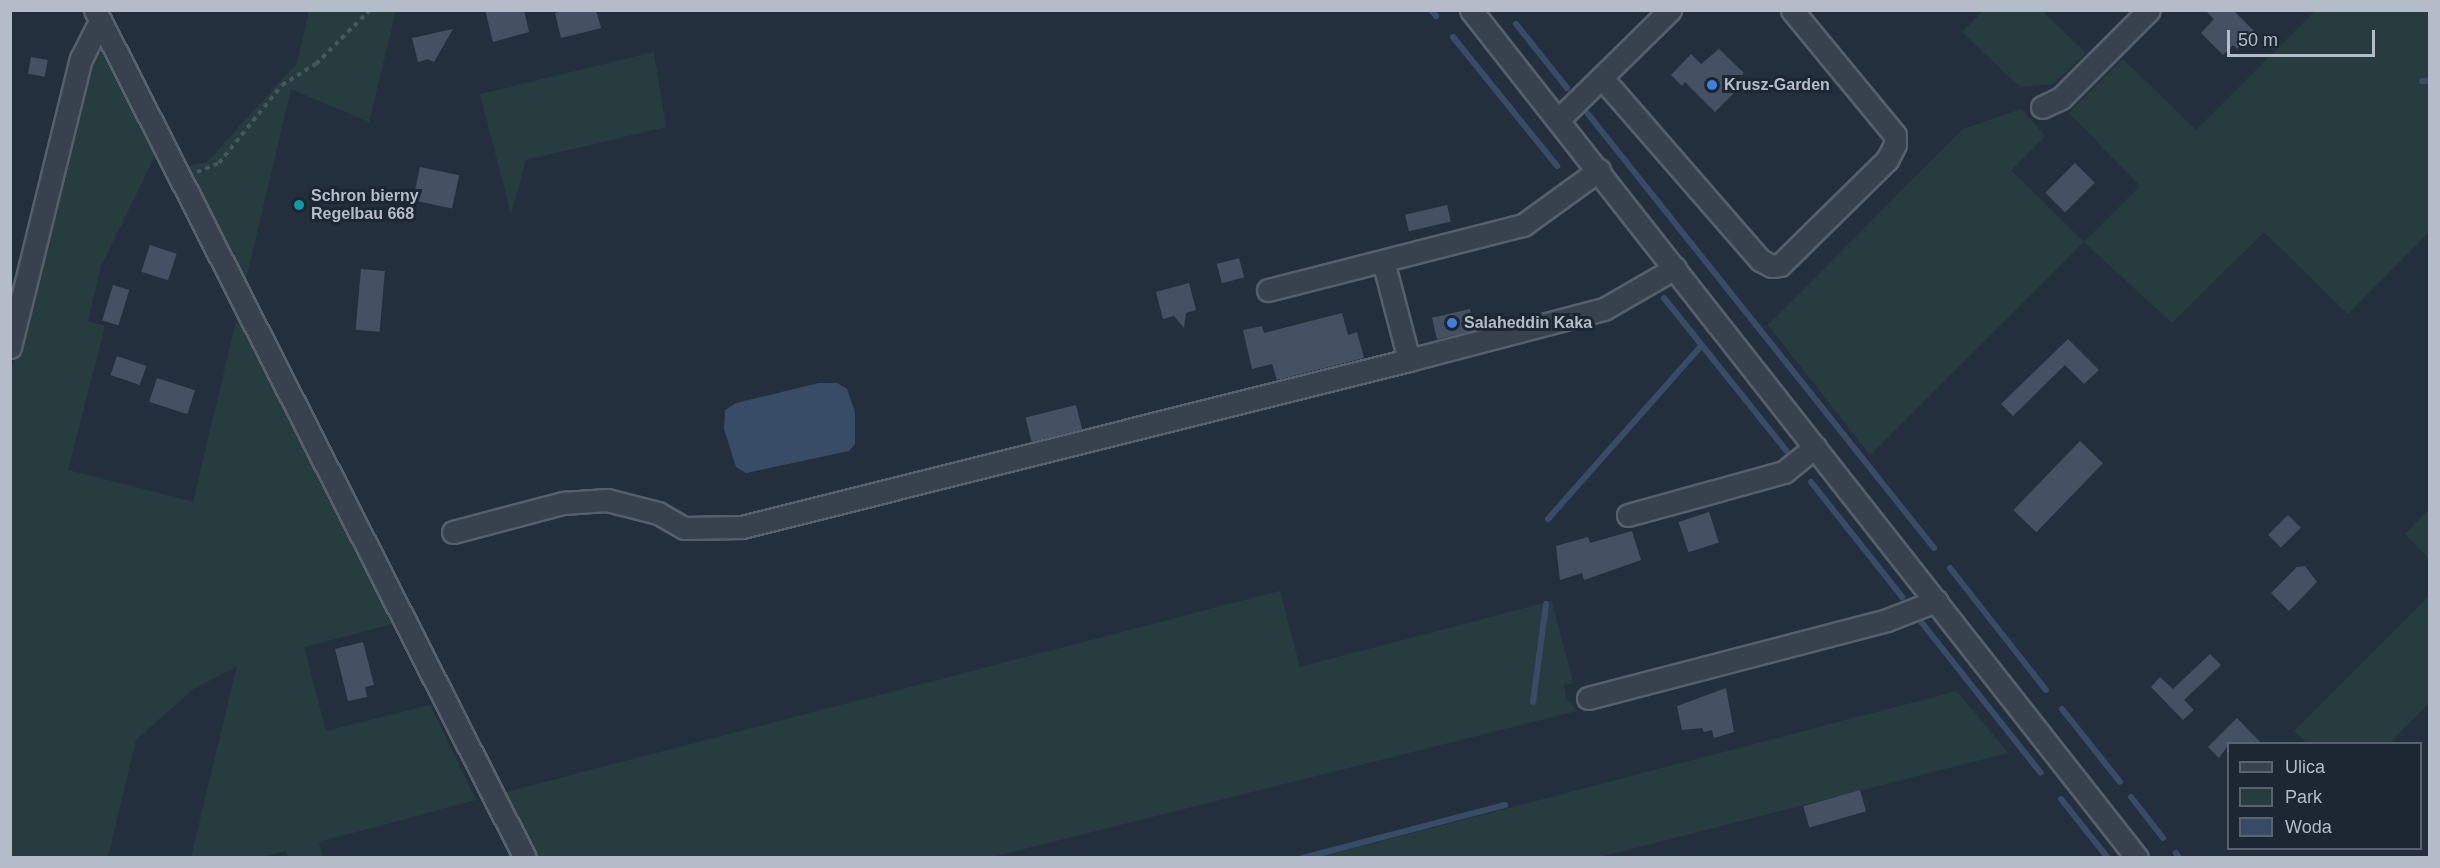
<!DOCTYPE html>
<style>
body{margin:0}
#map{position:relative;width:2440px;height:868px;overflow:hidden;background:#242f3e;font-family:Helvetica,sans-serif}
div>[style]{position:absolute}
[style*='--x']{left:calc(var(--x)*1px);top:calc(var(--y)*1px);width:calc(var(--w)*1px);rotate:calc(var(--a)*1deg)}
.green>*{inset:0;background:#263c3f}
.water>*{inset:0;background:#394c67}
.stream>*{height:6px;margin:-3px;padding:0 3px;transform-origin:3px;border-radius:3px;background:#394c67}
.building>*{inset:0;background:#455162;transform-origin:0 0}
.path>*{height:4px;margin-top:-2px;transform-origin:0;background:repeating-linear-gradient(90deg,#44595c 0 4.5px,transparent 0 9px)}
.roads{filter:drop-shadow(2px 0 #565f6c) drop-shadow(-2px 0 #565f6c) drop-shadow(0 2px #565f6c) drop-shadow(0 -2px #565f6c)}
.minor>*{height:21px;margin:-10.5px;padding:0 10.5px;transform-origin:10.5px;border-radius:10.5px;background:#38414e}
.dots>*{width:16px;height:16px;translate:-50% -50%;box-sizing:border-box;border:3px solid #1d2633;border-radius:50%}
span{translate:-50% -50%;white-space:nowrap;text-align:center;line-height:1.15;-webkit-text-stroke:6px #1d2633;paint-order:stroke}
.poi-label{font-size:16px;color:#b4bcc9;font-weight:700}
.left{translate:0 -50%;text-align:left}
.frame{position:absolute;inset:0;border:12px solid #b4bcc9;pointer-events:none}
.legend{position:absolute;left:2227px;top:742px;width:195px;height:108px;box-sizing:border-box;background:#1d2633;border:2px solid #59626f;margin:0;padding:8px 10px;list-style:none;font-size:18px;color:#b4bcc9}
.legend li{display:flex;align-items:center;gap:12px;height:30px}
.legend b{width:30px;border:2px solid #59626f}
.scale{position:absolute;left:2227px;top:30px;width:148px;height:27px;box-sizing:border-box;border:3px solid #b4bcc9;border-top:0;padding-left:8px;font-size:18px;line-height:21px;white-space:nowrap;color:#b4bcc9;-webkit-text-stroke:4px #1d2633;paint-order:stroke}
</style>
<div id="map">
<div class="green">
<div style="clip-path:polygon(2316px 10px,2429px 11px,2429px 232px,2348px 314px,2264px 232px,2172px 323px,2084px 242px,1870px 455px,1768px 325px,1963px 129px,2021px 109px,2045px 136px,2011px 170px,2084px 242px,2140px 186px,2069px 113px,2123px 59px,2196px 130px)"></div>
<div style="clip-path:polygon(309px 11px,396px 11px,369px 122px,291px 89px,246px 280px,185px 167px,207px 162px,297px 63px)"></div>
<div style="clip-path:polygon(1983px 11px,2042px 11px,2086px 53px,2053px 84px,2020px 87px,1962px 32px)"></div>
<div style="clip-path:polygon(103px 52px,156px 154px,101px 266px,88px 321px,105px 326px,68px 470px,193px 502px,238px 313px,392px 624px,304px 647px,326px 731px,430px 705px,476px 800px,319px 842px,323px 857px,288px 857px,286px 851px,260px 857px,191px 857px,237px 666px,192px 690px,136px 740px,108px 857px,11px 858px,11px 372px,86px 64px)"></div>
<div style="clip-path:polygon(654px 52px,666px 127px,526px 160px,511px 214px,480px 94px)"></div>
<div style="clip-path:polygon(2429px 509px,2429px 559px,2405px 534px)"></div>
<div style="clip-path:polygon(1280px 591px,1300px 667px,1552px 601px,1573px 683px,1564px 685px,1566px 698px,1577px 711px,992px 857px,539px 857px,506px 792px)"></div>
<div style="clip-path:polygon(2429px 596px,2429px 703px,2390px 743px,2307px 743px,2294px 731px)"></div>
<div style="clip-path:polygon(1957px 691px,2008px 753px,1599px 857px,1321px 857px)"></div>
</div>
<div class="water">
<div style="clip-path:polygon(819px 383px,837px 383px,847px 389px,855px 412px,855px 444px,849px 451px,746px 473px,736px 467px,724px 429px,725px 410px,736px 403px)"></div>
</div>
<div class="stream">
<div style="--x:1431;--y:10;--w:8;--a:50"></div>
<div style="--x:1516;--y:24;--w:82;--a:51.4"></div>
<div style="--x:1453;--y:37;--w:166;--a:51.1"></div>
<div style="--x:2422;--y:81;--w:8;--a:0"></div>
<div style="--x:1588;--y:114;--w:555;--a:51.44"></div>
<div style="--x:1664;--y:298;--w:201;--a:51.3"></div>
<div style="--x:1811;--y:482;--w:147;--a:51.6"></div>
<div style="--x:1548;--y:519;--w:232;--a:-48.5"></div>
<div style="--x:1950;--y:568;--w:155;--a:51.8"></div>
<div style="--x:1922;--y:623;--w:191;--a:51.6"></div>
<div style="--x:1533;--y:702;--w:99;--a:-82.4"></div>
<div style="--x:2062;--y:709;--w:93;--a:51.5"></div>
<div style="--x:2131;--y:797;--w:52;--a:52"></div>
<div style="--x:2061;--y:799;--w:75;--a:51.5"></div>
<div style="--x:2176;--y:853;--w:6;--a:59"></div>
<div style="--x:1303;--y:858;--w:209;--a:-14.7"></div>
</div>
<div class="building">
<div style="clip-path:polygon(485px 10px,524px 10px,529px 32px,493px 42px)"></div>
<div style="clip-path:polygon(566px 10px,596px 10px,601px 28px,561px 38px,555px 13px)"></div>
<div style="clip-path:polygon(2205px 10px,2233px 10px,2254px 31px,2237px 49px,2233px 45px,2223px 55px,2201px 33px,2214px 19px)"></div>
<div style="clip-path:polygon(453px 29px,434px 62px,428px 59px,418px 62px,412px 38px)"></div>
<div style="clip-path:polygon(1719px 49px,1744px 73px,1736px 81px,1741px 86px,1715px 112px,1685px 82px,1682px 86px,1671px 75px,1691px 54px,1701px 64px)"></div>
<div style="left:31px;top:57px;width:17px;height:17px;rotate:10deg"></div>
<div style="left:2075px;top:163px;width:28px;height:42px;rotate:45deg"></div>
<div style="left:420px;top:167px;width:40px;height:34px;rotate:12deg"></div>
<div style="left:1447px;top:205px;width:17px;height:43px;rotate:77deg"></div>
<div style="left:150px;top:245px;width:28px;height:28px;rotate:18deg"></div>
<div style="left:1239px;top:258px;width:20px;height:23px;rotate:75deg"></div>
<div style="left:361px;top:269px;width:24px;height:61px;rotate:5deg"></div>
<div style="clip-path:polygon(1189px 283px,1196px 310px,1186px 313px,1184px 328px,1174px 316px,1163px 319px,1156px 292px)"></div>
<div style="left:113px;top:285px;width:17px;height:37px;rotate:17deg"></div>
<div style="left:1470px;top:309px;width:22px;height:39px;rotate:77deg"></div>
<div style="clip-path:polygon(1342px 313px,1348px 335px,1357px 332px,1364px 358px,1277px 380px,1272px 364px,1252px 369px,1243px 330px,1262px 326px,1264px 333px)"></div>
<div style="clip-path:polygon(2068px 339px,2099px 370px,2084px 384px,2065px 365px,2013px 416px,2001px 404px)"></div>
<div style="left:117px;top:356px;width:31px;height:20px;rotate:19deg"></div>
<div style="left:157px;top:378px;width:40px;height:25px;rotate:18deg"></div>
<div style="left:1076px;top:405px;width:25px;height:52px;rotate:76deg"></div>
<div style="left:2080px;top:441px;width:32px;height:96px;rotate:44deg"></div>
<div style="left:1709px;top:512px;width:32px;height:32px;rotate:72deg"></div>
<div style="left:2288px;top:515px;width:18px;height:28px;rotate:45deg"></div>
<div style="clip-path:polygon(1632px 531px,1641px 560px,1584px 580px,1582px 573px,1560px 580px,1556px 546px,1588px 537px,1590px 543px)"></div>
<div style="clip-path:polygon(2305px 566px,2317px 582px,2289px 611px,2271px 593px,2297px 567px)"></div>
<div style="clip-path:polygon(363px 642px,374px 685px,365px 687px,367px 697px,348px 701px,335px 649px)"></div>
<div style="clip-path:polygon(2210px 654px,2221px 665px,2184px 700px,2194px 710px,2183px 720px,2151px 687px,2160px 677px,2173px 689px)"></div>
<div style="clip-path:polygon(1726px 688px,1734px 732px,1714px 738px,1712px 730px,1704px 732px,1702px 728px,1682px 730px,1677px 706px)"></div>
<div style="clip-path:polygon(2237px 718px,2262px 744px,2229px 744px,2219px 758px,2208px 747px)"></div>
<div style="left:1860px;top:790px;width:22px;height:59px;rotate:74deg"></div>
</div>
<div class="path">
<div style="--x:197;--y:172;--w:24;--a:-22"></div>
<div style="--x:219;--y:163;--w:100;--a:-51.1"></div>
<div style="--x:282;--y:85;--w:40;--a:-32"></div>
<div style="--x:316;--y:64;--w:76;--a:-45"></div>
</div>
<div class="roads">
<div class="minor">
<div style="--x:95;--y:10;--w:951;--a:63.11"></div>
<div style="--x:1471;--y:10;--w:1078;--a:51.85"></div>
<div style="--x:1602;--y:78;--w:241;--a:49"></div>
<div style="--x:1760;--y:260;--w:13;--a:27"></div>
<div style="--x:1772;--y:266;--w:8;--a:-7"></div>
<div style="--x:1780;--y:265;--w:150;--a:-44.5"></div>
<div style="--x:1887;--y:160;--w:18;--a:-63"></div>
<div style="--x:1895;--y:144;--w:9;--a:-90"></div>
<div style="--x:1895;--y:135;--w:162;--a:-129.5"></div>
<div style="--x:2042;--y:107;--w:21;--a:-25"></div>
<div style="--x:2061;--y:98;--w:124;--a:-45"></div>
<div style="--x:1559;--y:119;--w:156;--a:-44.5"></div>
<div style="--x:1268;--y:290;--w:263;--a:-14.3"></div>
<div style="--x:1523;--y:225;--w:94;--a:-35.9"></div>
<div style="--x:10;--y:347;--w:297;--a:-76.2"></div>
<div style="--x:81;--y:59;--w:42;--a:-63.4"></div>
<div style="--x:1409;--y:360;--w:202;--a:-14.7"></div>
<div style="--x:1604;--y:309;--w:82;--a:-30"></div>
<div style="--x:1628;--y:515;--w:162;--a:-15.4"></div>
<div style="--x:1784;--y:472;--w:40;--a:-39"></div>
<div style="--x:453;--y:532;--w:114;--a:-14.8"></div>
<div style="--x:563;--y:503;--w:44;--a:-3.9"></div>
<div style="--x:607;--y:500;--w:53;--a:14.3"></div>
<div style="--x:658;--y:513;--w:30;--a:30"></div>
<div style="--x:684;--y:528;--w:58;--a:-1"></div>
<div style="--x:742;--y:527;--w:688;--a:-14.06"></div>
<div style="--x:1409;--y:360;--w:102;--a:-104.7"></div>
<div style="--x:1588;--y:698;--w:309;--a:-14.6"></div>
<div style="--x:1887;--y:620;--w:53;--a:-21.2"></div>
</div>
</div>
<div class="dots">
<div style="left:1712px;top:85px;background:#3f7fe0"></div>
<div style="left:299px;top:205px;background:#0f9aa8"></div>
<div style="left:1452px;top:323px;background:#3f7fe0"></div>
</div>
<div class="poi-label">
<span class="left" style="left:1724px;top:85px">Krusz-Garden</span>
<span class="left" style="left:311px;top:205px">Schron bierny<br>Regelbau 668</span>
<span class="left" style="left:1464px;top:323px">Salaheddin Kaka</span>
</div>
<div class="frame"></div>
<ul class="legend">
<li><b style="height:8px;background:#38414e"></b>Ulica</li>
<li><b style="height:16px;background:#263c3f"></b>Park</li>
<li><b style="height:16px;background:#394c67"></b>Woda</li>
</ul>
<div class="scale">50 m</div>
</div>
